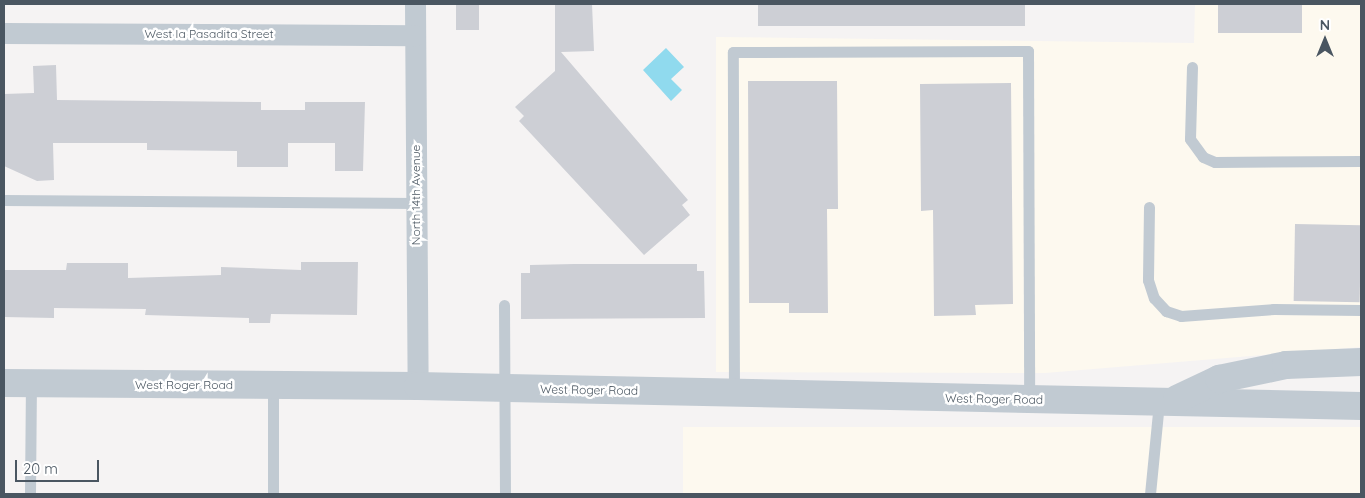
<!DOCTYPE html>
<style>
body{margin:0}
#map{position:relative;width:1365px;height:498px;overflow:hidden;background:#f5f3f3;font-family:Quicksand,sans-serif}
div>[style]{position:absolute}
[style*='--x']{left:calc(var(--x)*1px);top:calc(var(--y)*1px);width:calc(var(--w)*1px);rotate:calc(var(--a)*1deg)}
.commercial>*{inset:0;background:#fdf9ef;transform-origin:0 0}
.water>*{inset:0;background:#90daee}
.building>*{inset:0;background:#cdcfd5;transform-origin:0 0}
.service>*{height:11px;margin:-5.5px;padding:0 5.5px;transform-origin:5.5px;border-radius:5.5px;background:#c1cad2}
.minor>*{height:21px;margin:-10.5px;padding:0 10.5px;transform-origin:10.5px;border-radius:10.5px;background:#c1cad2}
.tertiary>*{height:28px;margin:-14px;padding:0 14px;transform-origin:14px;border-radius:14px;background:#c1cad2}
span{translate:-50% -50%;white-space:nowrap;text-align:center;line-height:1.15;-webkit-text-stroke:5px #fff;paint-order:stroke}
.street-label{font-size:12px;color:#4a5661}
.frame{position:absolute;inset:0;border:5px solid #4a5661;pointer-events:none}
.north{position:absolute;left:1300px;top:15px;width:50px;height:50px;-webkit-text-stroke:4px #fff;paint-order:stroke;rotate:0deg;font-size:14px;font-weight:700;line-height:20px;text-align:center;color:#4a5661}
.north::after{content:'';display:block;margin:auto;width:18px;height:22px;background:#4a5661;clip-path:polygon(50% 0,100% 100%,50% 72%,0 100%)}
.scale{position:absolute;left:15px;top:460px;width:84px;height:22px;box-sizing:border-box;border:2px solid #4a5661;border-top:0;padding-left:6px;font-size:15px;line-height:18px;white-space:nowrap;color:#4a5661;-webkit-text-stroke:4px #fff;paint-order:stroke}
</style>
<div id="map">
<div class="commercial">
<div style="clip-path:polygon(1195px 4px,1361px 4px,1361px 347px,1045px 373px,716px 372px,716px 37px,1194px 43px)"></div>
<div style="left:1361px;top:427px;width:67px;height:678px;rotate:90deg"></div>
</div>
<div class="water">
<div style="clip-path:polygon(666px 48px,684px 67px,671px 79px,682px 90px,671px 101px,643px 70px)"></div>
</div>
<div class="building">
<div style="left:456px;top:4px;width:23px;height:26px"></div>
<div style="clip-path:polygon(555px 4px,592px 4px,594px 51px,561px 52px,688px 200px,682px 205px,690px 215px,644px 255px,519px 121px,524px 116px,515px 107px,555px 71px)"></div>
<div style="left:758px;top:4px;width:267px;height:22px"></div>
<div style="left:1218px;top:4px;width:84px;height:29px"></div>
<div style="clip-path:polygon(56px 65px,57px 100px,261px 102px,261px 110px,305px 110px,305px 102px,365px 102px,363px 171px,335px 171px,335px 143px,288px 143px,288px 167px,237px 167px,237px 151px,147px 150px,147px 143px,53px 143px,54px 180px,37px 181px,4px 166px,4px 94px,34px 93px,33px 66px)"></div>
<div style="clip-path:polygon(748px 81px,837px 81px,838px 209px,827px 209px,828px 313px,789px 313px,789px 303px,749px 303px)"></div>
<div style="clip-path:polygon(1011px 83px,1013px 304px,975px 305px,976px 315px,934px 316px,933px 210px,921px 211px,920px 84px)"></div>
<div style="left:1295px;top:224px;width:66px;height:77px;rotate:1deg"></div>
<div style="clip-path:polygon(301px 262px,358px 262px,357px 315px,271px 314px,270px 323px,249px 323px,249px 318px,145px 315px,146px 309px,54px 308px,54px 318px,4px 317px,4px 270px,66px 270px,67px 263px,128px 263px,128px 278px,221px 275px,221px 267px,301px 270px)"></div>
<div style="clip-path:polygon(574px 264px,697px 264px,697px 271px,704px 271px,705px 318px,521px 319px,521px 273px,530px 273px,530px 265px)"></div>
</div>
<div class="service">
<div style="--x:1192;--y:67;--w:72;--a:91.6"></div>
<div style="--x:1190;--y:139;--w:22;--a:54"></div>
<div style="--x:1203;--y:157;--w:13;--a:23"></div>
<div style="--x:1215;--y:162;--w:146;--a:-0.4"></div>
<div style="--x:4;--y:200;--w:412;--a:0.4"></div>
<div style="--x:1149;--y:207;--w:73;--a:90.8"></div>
<div style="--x:1148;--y:280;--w:19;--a:72"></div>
<div style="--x:1154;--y:298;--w:18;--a:47"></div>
<div style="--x:1166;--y:311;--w:16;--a:18"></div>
<div style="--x:1181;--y:316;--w:93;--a:-4.3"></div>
<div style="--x:1274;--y:309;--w:87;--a:0.7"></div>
<div style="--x:504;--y:305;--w:189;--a:89.7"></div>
<div style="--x:273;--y:386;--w:108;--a:90"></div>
<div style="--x:734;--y:393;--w:341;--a:-90.2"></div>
<div style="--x:733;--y:52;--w:295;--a:-0.2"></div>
<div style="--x:1028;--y:51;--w:348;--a:89.8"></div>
<div style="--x:30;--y:494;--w:110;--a:-89.5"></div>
<div style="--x:1150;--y:494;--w:92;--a:-84.4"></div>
</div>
<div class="minor">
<div style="--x:415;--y:4;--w:382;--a:89.6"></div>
<div style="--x:4;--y:33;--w:411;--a:0.3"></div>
</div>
<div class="tertiary">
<div style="--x:4;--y:383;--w:414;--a:0.4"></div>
<div style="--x:418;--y:386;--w:943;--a:1.21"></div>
<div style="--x:1177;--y:399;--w:47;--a:-25.5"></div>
<div style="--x:1219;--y:379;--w:68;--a:-11.8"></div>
<div style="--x:1286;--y:365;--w:75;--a:-2.3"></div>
</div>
<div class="street-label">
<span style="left:209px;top:34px">West la Pasadita Street</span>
<span style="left:416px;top:195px;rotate:-90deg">North 14th Avenue</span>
<span style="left:184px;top:385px">West Roger Road</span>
<span style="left:589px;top:390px;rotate:1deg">West Roger Road</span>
<span style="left:994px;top:399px;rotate:1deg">West Roger Road</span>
</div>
<div class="frame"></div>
<div class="north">N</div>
<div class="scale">20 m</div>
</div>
